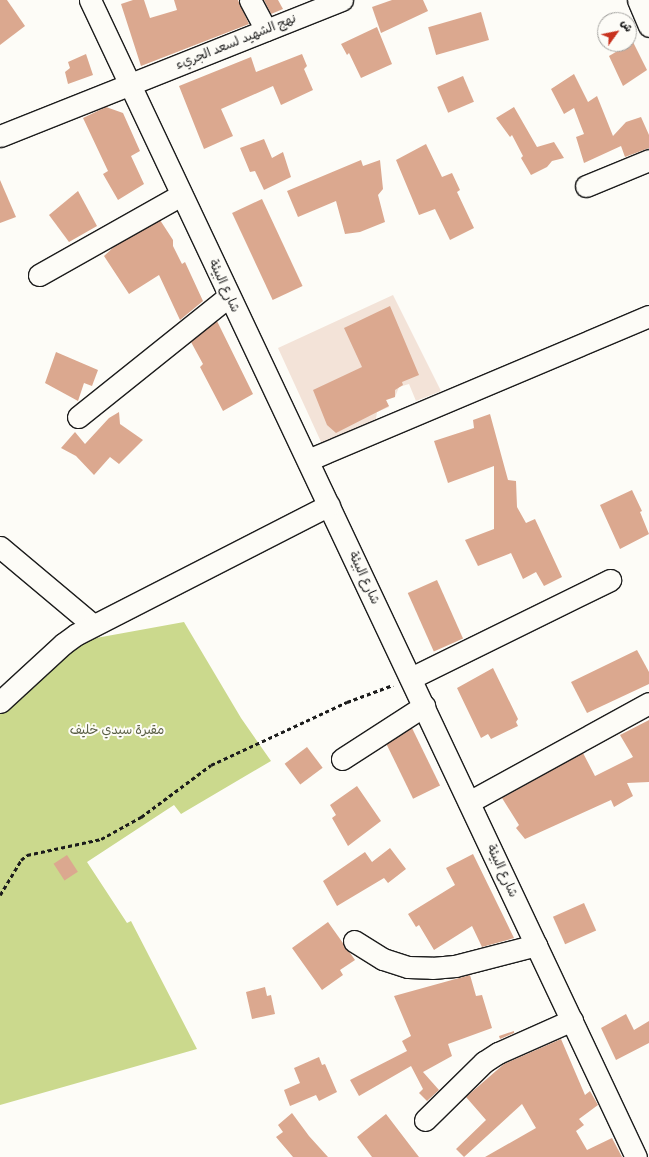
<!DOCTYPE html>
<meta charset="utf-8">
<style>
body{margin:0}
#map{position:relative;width:649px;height:1157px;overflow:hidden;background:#fdfcf7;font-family:Itim,"Playpen Sans Arabic",sans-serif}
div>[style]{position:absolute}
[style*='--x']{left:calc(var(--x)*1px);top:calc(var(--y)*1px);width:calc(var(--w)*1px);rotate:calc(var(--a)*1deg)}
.built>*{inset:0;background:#f3e3d8}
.green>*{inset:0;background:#cbd98d}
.building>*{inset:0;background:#dba88f;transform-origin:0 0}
.path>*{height:2.5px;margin-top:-1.25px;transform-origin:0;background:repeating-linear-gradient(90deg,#1c1c1c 0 4px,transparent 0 7px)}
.roads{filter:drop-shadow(1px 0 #1c1c1c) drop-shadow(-1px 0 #1c1c1c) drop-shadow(0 1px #1c1c1c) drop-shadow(0 -1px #1c1c1c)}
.minor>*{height:21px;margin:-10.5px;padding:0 10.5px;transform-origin:10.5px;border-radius:10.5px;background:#fdfcf7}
span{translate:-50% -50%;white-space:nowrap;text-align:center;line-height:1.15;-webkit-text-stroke:4px #fdfcf7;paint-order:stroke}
.street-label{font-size:13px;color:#1c1c1c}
.park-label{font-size:13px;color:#595e44}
.north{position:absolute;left:597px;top:12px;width:40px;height:40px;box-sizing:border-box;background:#fdfcf7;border:1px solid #a3a29f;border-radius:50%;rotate:57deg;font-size:11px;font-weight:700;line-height:16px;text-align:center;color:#1c1c1c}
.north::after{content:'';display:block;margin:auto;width:14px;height:18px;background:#c8321e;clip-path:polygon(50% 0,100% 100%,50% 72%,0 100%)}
</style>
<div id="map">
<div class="built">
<div style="clip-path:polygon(393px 295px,441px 391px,416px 401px,409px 384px,399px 387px,395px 397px,386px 400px,389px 407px,377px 412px,376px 419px,322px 444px,278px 348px)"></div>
</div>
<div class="green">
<div style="clip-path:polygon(184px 622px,241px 718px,271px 761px,181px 814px,174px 805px,87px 862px,127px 923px,131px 921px,197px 1049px,0 1105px,0 712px,74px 642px)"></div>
</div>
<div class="building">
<div style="clip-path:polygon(0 0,7px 0,25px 26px,0 45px)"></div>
<div style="clip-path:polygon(133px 0,144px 0,150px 18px,177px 10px,174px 0,238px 0,249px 24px,141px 66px,121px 4px)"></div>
<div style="clip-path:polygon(264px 0,278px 0,283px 9px,271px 14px)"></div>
<div style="clip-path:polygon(392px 0,423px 0,428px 11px,381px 33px,372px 7px)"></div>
<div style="left:481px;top:12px;width:29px;height:55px;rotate:74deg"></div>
<div style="clip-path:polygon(377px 27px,392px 64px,361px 78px,349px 53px,347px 55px,341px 44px)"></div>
<div style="clip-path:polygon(633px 42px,647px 70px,623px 86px,609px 56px)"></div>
<div style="clip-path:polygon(86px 54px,93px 75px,68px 84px,65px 72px,70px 68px,68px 62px)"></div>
<div style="clip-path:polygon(302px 54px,307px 66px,304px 69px,313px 90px,281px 105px,273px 86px,221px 109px,233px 136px,204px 149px,179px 86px,251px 57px,256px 72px)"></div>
<div style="clip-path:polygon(574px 74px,588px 102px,597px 96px,613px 136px,626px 122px,641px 117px,649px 135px,649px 148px,625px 157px,621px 146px,584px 163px,576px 137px,584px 134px,574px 108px,564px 114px,551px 89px)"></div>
<div style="left:463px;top:76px;width:28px;height:28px;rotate:67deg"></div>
<div style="clip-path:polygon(106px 107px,123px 113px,140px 151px,131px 156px,144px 184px,118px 200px,103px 174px,108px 171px,83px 118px)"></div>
<div style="clip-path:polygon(514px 107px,537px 147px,554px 142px,564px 158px,552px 161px,547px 167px,531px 175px,521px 158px,523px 156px,512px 135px,510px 137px,496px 118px)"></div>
<div style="clip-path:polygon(264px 139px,272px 158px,283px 152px,291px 177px,264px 190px,255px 171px,250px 172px,240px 148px)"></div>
<div style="clip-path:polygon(426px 144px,442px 177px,452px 173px,460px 190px,457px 192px,474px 228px,450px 240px,435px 209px,419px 215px,396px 160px)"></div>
<div style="clip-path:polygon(361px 160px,363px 166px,380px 160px,383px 189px,378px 195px,385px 222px,360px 232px,345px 234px,336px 201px,298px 217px,287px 191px)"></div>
<div style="clip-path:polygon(0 180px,16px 217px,0 223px)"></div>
<div style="clip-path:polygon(78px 191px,97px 226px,69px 242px,49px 215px)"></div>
<div style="left:262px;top:199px;width:96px;height:33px;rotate:65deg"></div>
<div style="clip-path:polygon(160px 220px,173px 240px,173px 246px,182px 264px,185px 262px,203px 301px,180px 320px,159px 275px,129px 294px,104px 256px,116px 245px)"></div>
<div style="clip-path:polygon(390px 306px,419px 375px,402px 382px,403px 385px,395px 390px,395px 397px,386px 400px,389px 406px,336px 433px,327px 425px,313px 390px,362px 367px,344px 328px)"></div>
<div style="clip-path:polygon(217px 321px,253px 394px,223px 411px,200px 367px,203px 364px,191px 342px)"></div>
<div style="clip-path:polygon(56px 352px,98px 370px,92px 386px,84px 383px,78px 401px,45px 383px)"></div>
<div style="clip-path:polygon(119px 412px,120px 424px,143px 440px,119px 464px,110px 457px,94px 475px,76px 456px,61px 448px,75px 432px,85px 444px,109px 418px)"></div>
<div style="clip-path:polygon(490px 414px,508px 480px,516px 481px,517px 507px,526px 523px,535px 519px,562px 577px,544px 586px,536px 572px,523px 579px,511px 553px,478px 566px,465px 540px,494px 529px,494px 466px,448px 483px,434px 441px,474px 428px,473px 420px)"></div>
<div style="clip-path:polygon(632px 490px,642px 511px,640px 512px,649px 534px,620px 549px,600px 505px)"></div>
<div style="left:437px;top:580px;width:64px;height:32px;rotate:66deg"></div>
<div style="clip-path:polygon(637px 650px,649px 672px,649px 684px,587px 713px,571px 682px)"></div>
<div style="clip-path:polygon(493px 668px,518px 719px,516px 722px,518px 726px,491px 739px,488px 734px,481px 738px,457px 688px)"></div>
<div style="clip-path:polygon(649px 720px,649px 782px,627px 783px,633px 796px,614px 807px,611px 800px,525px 839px,516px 828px,519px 825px,502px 798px,583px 753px,595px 776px,633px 757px,620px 735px)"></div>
<div style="left:412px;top:728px;width:64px;height:30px;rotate:64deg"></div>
<div style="left:307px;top:747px;width:26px;height:28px;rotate:53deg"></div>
<div style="clip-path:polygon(357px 786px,381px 821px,348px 846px,332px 818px,336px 815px,330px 805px)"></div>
<div style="clip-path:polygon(390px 848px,406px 869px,388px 883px,384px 878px,337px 906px,323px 881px,365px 852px,372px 862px)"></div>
<div style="clip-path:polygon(473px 854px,514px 938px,482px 947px,472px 926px,434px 950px,419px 925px,416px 927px,408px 914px,455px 885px,446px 868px)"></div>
<div style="left:67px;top:855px;width:20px;height:16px;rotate:57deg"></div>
<div style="left:584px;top:903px;width:30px;height:34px;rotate:66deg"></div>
<div style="clip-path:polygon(328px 922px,355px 960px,340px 970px,343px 975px,322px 990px,292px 948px)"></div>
<div style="clip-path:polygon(470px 975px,476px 996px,482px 995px,492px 1028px,448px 1044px,452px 1056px,423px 1072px,439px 1090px,427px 1101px,419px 1093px,423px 1089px,411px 1066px,359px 1096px,350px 1080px,407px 1051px,402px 1041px,411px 1036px,394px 996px)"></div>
<div style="clip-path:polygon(265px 987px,267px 996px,271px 995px,275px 1014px,252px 1019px,246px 992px)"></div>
<div style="clip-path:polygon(626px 1014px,634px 1030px,649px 1021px,649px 1043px,616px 1060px,601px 1028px)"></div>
<div style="clip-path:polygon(514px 1031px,514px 1033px,500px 1039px,499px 1036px)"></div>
<div style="clip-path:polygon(561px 1039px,585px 1095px,590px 1091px,598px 1105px,579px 1119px,584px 1125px,576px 1131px,587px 1150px,612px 1138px,622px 1157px,485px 1157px,536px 1128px,522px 1104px,464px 1157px,456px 1149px,486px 1120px,466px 1097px,504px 1064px)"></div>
<div style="clip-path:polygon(319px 1057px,322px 1065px,325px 1064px,337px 1092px,319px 1101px,316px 1095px,290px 1106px,284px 1090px,300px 1083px,294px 1068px)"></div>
<div style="clip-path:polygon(292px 1113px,309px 1136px,328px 1157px,293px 1157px,276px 1137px,283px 1132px,278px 1125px)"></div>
<div style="clip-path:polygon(386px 1114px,412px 1148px,419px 1157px,372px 1157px,357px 1137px)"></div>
</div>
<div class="path">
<div style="--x:0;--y:895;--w:41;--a:-59"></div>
<div style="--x:21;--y:860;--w:8;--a:-40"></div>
<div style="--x:27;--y:855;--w:76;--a:-12.2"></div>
<div style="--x:101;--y:839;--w:46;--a:-28.8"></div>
<div style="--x:141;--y:817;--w:87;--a:-36.6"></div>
<div style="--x:211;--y:765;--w:150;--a:-24.9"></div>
<div style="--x:347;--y:702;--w:49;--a:-20.3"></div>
</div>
<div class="roads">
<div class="minor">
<div style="--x:90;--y:0;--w:1279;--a:64.74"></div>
<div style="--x:250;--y:0;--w:34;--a:62"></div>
<div style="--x:638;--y:0;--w:28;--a:67"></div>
<div style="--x:0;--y:136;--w:368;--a:-21.7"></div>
<div style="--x:586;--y:186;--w:68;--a:-22.4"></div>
<div style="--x:39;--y:275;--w:163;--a:-29.4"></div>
<div style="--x:78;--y:417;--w:193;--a:-38.7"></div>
<div style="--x:308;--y:460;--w:370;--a:-22.9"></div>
<div style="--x:0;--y:547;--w:121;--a:40"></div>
<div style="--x:411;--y:678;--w:222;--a:-26.2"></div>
<div style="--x:0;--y:702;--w:86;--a:-42.6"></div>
<div style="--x:63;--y:644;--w:17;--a:-36"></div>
<div style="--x:77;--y:634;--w:283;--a:-27.1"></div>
<div style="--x:342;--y:759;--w:98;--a:-32.9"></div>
<div style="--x:469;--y:802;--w:205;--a:-28.8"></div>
<div style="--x:354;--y:941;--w:34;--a:32"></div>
<div style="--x:383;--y:959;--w:26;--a:18"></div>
<div style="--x:408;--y:967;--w:24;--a:2"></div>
<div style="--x:432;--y:968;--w:23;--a:-5"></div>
<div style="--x:455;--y:966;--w:84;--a:-14.5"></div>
<div style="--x:425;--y:1120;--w:83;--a:-44.5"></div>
<div style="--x:484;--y:1062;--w:17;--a:-33"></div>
<div style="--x:498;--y:1053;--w:81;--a:-24"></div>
</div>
</div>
<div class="street-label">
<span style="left:236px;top:42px;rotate:-22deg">نهج الشهيد لسعد الجريء</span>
<span style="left:224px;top:286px;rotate:65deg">شارع البيئة</span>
<span style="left:364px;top:578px;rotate:65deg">شارع البيئة</span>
<span style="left:502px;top:871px;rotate:65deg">شارع البيئة</span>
</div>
<div class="park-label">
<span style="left:117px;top:730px">مقبرة سيدي خليف</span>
</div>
<div class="north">ش</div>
</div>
